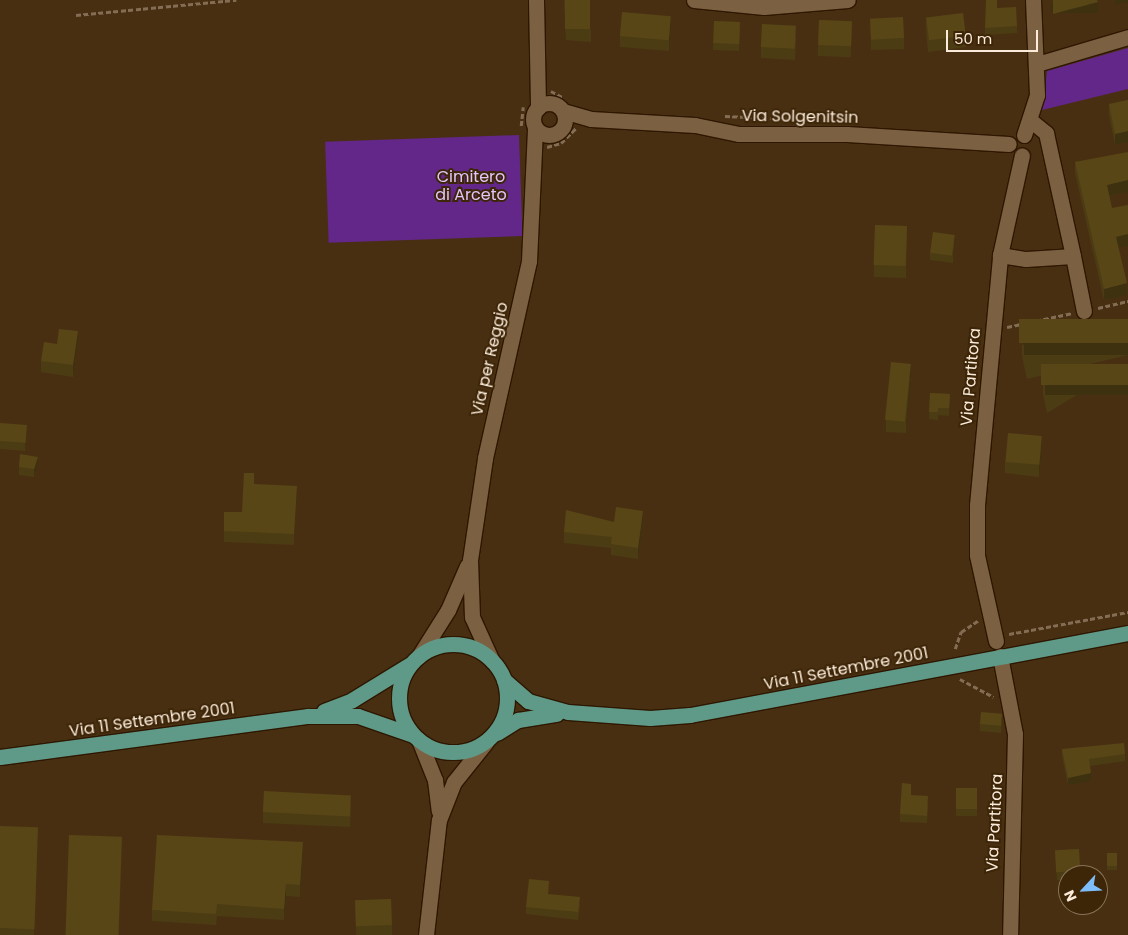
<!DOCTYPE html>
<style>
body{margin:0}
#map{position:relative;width:1128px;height:935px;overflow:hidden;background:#482f12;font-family:Poppins,sans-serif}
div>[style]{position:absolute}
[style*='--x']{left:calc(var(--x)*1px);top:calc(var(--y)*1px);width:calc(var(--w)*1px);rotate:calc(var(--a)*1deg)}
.green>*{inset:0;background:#622789;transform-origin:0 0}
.path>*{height:2.5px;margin-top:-1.25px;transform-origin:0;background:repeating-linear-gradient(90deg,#836d54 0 5px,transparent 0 7.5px)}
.roads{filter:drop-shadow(1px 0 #2e1700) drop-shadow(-1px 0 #2e1700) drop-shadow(0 1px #2e1700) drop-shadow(0 -1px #2e1700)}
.minor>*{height:15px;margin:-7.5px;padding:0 7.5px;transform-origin:7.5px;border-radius:7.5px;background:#7c6042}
.minor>.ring{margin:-7.5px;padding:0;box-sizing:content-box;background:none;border:15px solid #7c6042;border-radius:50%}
.major>*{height:15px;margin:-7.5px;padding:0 7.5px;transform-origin:7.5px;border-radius:7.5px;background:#5f9a88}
.major>.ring{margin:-7.5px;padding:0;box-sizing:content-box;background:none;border:15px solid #5f9a88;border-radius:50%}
.wall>*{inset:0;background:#4c3c14;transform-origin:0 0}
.shaded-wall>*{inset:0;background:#3e3110;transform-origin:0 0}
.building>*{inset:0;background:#584617;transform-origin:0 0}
span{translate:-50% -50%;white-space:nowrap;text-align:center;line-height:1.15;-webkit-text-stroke:4px #3d2507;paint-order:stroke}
.street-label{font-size:16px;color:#fbebda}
.park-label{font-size:16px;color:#e1c5fb}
.north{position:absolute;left:1058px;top:865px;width:50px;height:50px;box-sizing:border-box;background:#3d2507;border:1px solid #89745b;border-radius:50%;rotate:245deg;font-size:14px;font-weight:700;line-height:20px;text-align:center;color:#fbebda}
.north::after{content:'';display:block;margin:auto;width:18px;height:22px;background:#7ebdf9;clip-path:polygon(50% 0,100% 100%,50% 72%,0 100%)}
.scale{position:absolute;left:946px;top:30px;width:92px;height:22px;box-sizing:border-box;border:2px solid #fbebda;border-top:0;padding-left:6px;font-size:15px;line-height:18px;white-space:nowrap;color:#fbebda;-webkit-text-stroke:4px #3d2507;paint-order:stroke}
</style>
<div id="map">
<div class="green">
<div style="clip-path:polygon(1128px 48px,1128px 89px,1042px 110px,1047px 71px)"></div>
<div style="left:519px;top:135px;width:101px;height:194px;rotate:88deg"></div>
</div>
<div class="path">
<div style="--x:76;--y:15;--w:161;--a:-5.4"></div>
<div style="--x:551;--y:91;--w:15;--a:28"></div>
<div style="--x:725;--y:116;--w:67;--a:2.6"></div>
<div style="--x:521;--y:126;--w:19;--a:-84"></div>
<div style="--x:547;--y:147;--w:15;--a:-16"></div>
<div style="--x:561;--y:143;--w:21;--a:-45"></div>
<div style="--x:1098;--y:308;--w:31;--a:-13"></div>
<div style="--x:1007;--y:327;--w:67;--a:-12"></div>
<div style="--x:1009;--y:634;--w:121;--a:-10.5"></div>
<div style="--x:955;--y:649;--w:18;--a:-71"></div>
<div style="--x:961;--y:632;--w:22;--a:-34"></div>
<div style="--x:960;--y:679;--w:38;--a:28"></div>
</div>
<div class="roads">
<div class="minor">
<div style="--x:536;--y:0;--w:108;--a:88.9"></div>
<div style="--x:694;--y:0;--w:70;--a:5.7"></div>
<div style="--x:764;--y:7;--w:84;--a:-4.8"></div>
<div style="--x:1037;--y:64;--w:95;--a:-16.5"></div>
<div class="ring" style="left:533px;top:103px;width:17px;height:17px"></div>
<div style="--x:563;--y:111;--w:29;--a:16"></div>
<div style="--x:591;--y:119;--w:104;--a:3.3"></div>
<div style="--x:695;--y:125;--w:45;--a:11.6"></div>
<div style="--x:739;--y:134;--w:108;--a:0"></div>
<div style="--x:847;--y:134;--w:162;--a:3.5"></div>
<div style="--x:1030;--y:120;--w:21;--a:39"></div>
<div style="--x:1046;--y:133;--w:126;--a:77.6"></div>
<div style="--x:1024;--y:135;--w:42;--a:-72"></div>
<div style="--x:1037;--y:95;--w:95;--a:-92.4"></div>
<div style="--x:1000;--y:255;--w:26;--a:9"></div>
<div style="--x:1026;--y:259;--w:47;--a:-3.7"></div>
<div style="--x:1073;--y:256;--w:56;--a:78.7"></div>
<div style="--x:996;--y:641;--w:88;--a:-102.5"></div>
<div style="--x:977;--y:555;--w:50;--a:-90"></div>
<div style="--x:977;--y:505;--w:251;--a:-84.7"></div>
<div style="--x:1000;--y:255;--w:102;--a:-77.6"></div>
<div style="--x:419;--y:656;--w:54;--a:-57.8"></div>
<div style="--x:448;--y:610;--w:48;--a:-66.6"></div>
<div style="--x:1000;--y:656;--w:79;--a:79.1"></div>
<div style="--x:1015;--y:734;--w:201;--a:91.4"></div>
<div style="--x:492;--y:661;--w:48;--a:-114.4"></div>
<div style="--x:472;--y:617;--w:57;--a:-92"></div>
<div style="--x:470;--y:560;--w:103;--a:-81.6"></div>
<div style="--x:485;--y:458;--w:202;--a:-77.4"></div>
<div style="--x:529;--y:261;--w:134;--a:-87.4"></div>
<div style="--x:419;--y:740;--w:43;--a:68.2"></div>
<div style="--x:435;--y:780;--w:31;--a:83"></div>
<div style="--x:426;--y:935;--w:116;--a:-83.6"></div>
<div style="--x:439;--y:820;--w:41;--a:-68.5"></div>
<div style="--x:454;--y:782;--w:51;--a:-51.3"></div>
</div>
<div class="major">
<div class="ring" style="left:399px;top:644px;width:93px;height:93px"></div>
<div style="--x:504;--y:680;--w:32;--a:41"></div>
<div style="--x:528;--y:701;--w:41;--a:15.4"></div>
<div style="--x:568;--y:712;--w:82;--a:4.2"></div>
<div style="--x:650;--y:718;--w:40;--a:-4.3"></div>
<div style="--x:690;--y:715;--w:446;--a:-10.6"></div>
<div style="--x:324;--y:711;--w:30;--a:-21"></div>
<div style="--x:352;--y:700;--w:67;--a:-31.6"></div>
<div style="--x:497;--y:733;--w:25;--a:-32"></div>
<div style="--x:518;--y:720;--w:39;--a:-9"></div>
<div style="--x:0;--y:757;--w:311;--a:-7.6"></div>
<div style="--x:308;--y:716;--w:50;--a:0"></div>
<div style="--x:358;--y:716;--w:58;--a:19.1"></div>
</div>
</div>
<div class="wall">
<div style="clip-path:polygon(564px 0,591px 30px,591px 42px,566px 40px)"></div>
<div style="clip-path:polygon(997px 8px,1017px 26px,1017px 33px,985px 35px,985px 28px)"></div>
<div style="clip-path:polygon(926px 17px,966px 36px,966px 47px,928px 52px,926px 28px)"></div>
<div style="clip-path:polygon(870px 18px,904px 38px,904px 49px,871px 50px)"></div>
<div style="left:819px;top:20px;width:33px;height:36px;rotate:2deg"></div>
<div style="left:714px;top:21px;width:26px;height:29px;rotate:2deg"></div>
<div style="clip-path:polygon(671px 28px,669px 51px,620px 47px,620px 36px)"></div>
<div style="clip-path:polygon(796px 37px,795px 60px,761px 58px,761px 47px)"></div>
<div style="clip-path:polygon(1128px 100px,1128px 142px,1115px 145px,1109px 115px,1109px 104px)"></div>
<div style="clip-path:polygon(1128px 152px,1128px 192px,1109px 196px,1127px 295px,1104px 300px,1075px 173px,1075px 162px)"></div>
<div style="clip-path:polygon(907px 226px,906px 278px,874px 277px,874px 265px)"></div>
<div style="clip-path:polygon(955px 242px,953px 263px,930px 260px,930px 253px)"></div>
<div style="clip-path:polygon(1128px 319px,1128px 355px,1027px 379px,1022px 356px,1022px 345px)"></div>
<div style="clip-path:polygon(78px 343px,73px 377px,41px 372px,41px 361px,57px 344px)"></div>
<div style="clip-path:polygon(1128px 364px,1047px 413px,1043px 394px,1043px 384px)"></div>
<div style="clip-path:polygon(911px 375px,906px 433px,886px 432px,886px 420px)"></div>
<div style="clip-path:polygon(930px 393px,950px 394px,949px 416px,938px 415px,938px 420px,929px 419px)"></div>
<div style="clip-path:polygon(0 423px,27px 433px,25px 451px,0 449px)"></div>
<div style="clip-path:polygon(1042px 448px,1039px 477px,1005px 473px,1005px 462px)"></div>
<div style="clip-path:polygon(38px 464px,34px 477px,19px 475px,19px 467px)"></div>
<div style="clip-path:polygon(254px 484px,297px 497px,294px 545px,224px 542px,224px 512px,242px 512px)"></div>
<div style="clip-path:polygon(614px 522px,643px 523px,638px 559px,611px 555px,611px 548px,564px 543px,564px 532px)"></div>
<div style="clip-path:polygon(1002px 721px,1001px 733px,980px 731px,980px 724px)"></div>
<div style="clip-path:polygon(1062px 749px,1125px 754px,1125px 761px,1090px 766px,1091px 781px,1068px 785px,1062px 756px)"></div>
<div style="left:956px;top:788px;width:21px;height:28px"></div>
<div style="clip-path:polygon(911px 795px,928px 804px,927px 823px,900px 822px,900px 814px)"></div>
<div style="clip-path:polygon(351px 806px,350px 827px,263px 823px,263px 812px)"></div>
<div style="clip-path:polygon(0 826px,38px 842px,34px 935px,0 935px)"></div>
<div style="clip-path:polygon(1079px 849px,1080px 875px,1068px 875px,1068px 880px,1057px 880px,1055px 851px)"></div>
<div style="clip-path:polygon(303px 853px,300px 897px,286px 896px,284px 920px,217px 916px,216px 925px,152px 921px,152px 910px)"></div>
<div style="left:1107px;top:853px;width:10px;height:17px"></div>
<div style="clip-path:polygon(549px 888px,548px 894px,580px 904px,578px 920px,526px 914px,526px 907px)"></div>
<div style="left:391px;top:899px;width:36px;height:36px;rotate:88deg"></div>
</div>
<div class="shaded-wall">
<div style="clip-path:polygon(1115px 0,1128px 0,1128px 2px,1115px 5px)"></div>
<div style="left:1098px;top:2px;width:11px;height:47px;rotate:90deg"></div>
<div style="clip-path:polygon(671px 16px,671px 28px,669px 51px,669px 40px)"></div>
<div style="clip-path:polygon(1128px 131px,1128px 142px,1115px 145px,1115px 134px)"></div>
<div style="clip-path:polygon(1128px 180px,1128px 192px,1107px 196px,1107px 185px)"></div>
<div style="clip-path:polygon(1128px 234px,1128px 246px,1116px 248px,1116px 237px)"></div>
<div style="clip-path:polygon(955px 235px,955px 242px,953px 263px,953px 255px)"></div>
<div style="clip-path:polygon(1127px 283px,1127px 295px,1104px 300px,1104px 289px)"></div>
<div style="clip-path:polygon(78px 331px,78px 343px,73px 377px,73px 365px)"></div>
<div style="left:1128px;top:343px;width:12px;height:104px;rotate:90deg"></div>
<div style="clip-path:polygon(911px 364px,911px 375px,906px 433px,906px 422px)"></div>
<div style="left:1128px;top:385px;width:10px;height:83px;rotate:90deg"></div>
<div style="clip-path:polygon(27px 425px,27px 433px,25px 451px,25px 444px)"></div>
<div style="clip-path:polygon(1042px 436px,1042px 448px,1039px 477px,1039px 465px)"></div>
<div style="clip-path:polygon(38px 457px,38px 464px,34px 477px,34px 469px)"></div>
<div style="clip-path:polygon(297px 486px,297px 497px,294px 545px,294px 534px)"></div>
<div style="clip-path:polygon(643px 511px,643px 523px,638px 559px,638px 548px)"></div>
<div style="clip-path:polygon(1091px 773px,1091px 781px,1068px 785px,1068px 778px)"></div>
<div style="clip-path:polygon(38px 827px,38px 842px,34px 935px)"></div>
<div style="clip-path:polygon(303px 842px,303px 853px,300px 897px,300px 885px)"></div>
<div style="clip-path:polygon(286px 884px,286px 896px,284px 920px,284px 909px)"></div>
</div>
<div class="building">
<div style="left:565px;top:0;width:25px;height:29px"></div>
<div style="clip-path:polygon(986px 0,997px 0,997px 8px,1016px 7px,1017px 26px,985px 28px)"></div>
<div style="clip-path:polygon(1053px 0,1097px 0,1098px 2px,1053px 14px)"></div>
<div style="left:622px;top:12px;width:49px;height:24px;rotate:5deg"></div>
<div style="left:963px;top:13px;width:23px;height:37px;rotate:83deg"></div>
<div style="left:903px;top:17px;width:21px;height:33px;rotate:87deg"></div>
<div style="left:819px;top:20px;width:33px;height:25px;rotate:2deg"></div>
<div style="left:714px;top:21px;width:26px;height:22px;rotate:2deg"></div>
<div style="left:762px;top:24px;width:34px;height:23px;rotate:3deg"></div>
<div style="clip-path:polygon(1128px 100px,1128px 131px,1115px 134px,1109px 104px)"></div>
<div style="clip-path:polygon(1128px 152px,1128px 180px,1107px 185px,1112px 208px,1128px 205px,1128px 234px,1116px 237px,1127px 283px,1104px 289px,1075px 162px)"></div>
<div style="left:875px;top:225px;width:32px;height:40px;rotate:2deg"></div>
<div style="left:933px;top:232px;width:22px;height:21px;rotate:8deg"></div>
<div style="left:1128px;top:319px;width:24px;height:109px;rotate:90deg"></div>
<div style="clip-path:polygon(59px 329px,78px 331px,73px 365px,41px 361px,44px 342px,57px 344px)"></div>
<div style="left:891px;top:362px;width:20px;height:58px;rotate:6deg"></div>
<div style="left:1128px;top:364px;width:21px;height:87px;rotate:90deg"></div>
<div style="clip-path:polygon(930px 393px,950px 394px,949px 408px,938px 408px,938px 412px,929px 412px)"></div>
<div style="left:0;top:423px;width:27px;height:18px;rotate:4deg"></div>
<div style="left:1008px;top:433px;width:34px;height:29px;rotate:5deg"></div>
<div style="clip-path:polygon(20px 454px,38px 457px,34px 469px,19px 467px)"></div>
<div style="clip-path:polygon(244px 473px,254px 473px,254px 484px,297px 486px,294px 534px,224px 531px,224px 512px,242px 512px)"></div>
<div style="clip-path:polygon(616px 507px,643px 511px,638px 548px,611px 544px,612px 537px,564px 532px,566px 510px,614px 522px)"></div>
<div style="left:981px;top:712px;width:21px;height:12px;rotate:5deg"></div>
<div style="clip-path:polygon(1124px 743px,1125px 754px,1089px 759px,1091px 773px,1068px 778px,1062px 749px)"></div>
<div style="clip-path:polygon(902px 783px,911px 784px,911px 795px,928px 796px,927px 816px,900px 814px)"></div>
<div style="left:956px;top:788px;width:21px;height:21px"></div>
<div style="left:264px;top:791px;width:87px;height:21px;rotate:3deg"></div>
<div style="left:0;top:826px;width:38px;height:102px;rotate:2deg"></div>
<div style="left:69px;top:835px;width:53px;height:100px;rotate:2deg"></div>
<div style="clip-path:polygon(157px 835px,303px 842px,300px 885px,286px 884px,284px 909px,217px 904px,216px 914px,152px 910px)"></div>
<div style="left:1079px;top:849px;width:22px;height:24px;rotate:87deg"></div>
<div style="left:1107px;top:853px;width:10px;height:13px"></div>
<div style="clip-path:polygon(529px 879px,549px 881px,548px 894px,580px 897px,578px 912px,526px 907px)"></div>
<div style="left:391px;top:899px;width:26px;height:36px;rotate:88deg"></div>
</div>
<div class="street-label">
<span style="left:800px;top:117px;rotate:1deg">Via Solgenitsin</span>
<span style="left:490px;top:359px;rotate:-77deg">Via per Reggio</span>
<span style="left:971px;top:377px;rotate:-85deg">Via Partitora</span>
<span style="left:846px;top:669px;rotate:-11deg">Via 11 Settembre 2001</span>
<span style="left:152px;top:720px;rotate:-8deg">Via 11 Settembre 2001</span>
<span style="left:995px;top:823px;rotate:-87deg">Via Partitora</span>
</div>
<div class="park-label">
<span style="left:471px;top:186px">Cimitero<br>di Arceto</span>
</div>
<div class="north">N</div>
<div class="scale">50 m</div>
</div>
